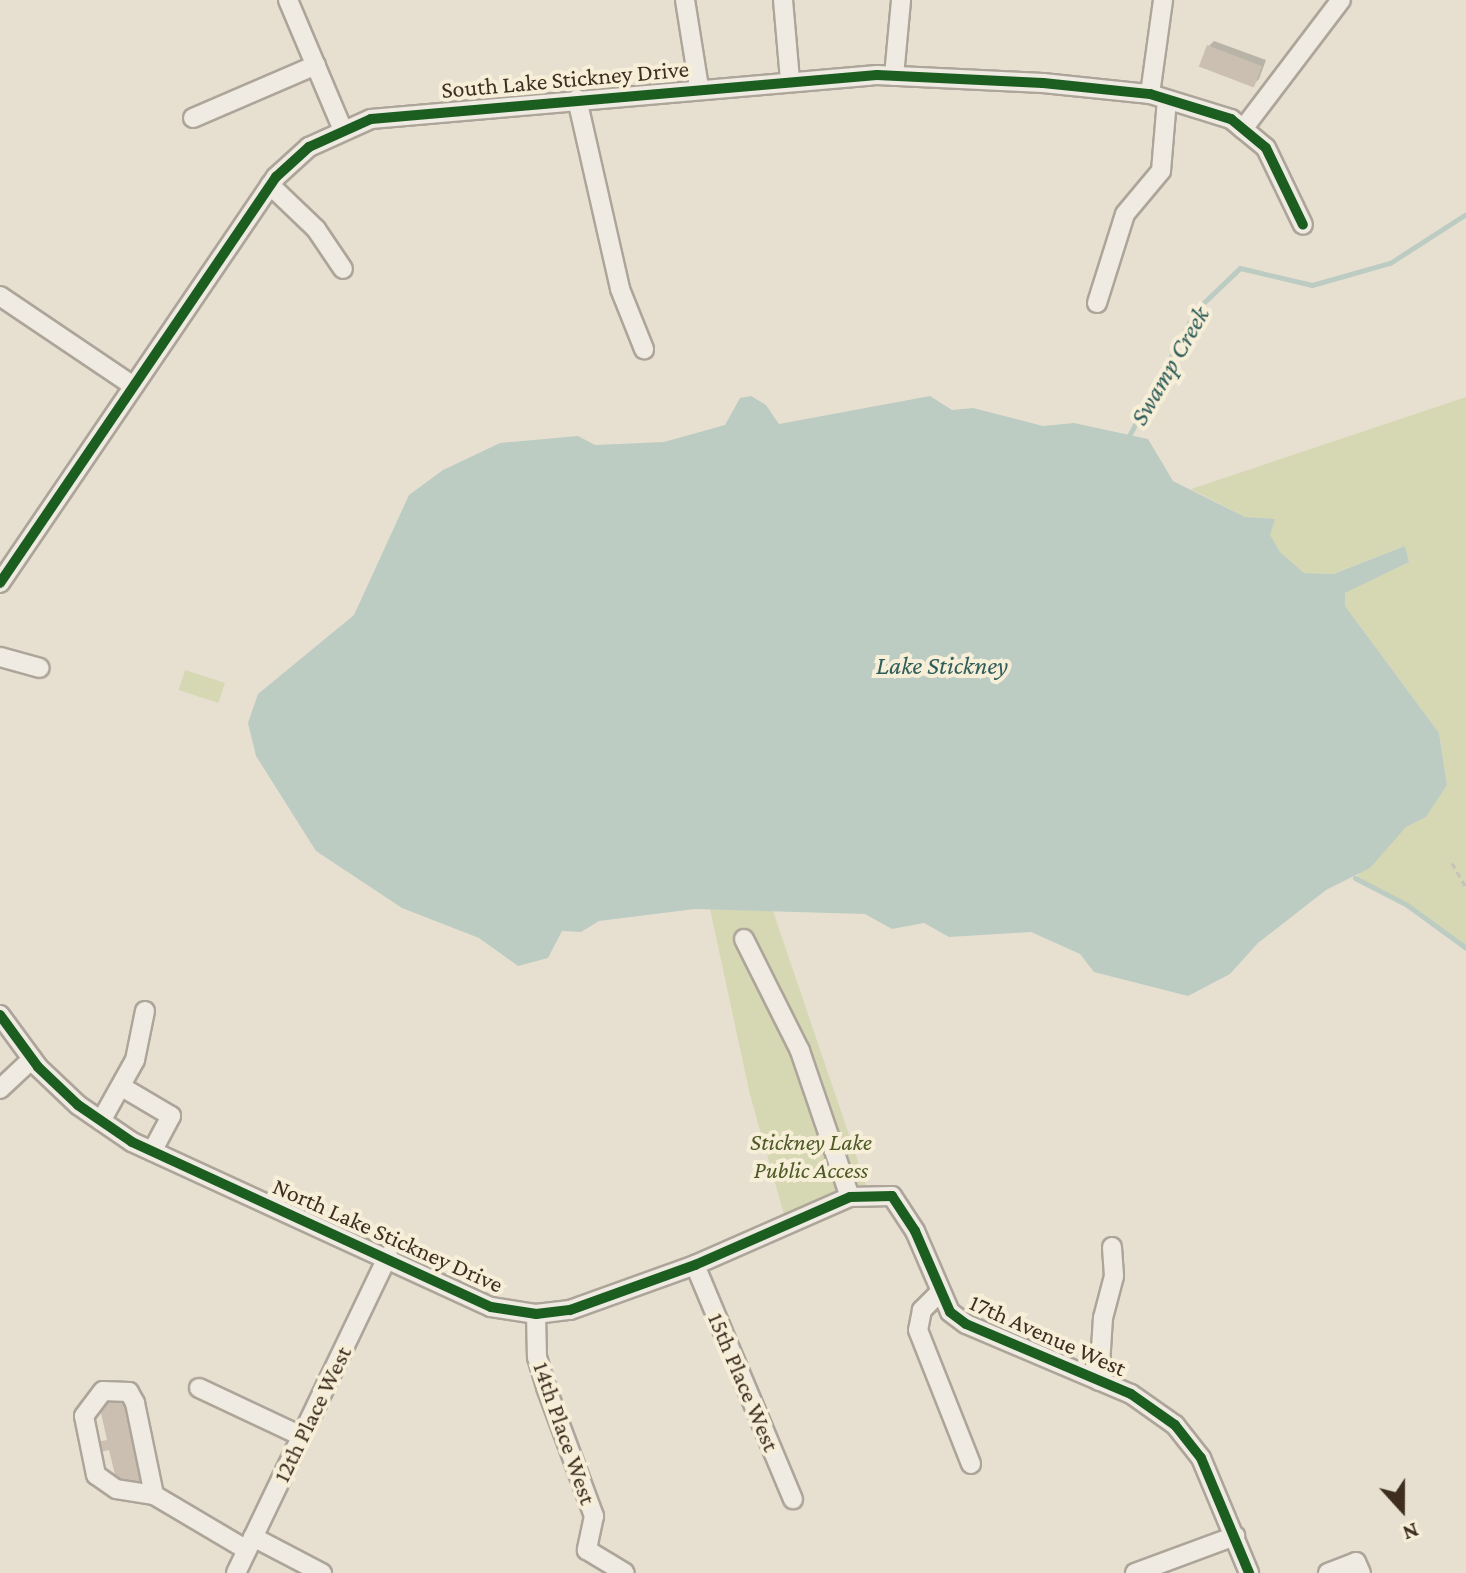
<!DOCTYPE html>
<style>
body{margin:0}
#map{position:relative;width:1466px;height:1573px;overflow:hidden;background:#e7e0d1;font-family:"Crimson Pro",serif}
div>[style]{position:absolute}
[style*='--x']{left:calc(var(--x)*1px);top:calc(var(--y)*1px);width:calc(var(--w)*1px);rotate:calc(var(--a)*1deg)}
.green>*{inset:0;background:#d6d7b3;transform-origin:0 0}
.water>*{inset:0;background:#bcccc2}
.shadow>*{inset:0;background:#0003}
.stream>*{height:5px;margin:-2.5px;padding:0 2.5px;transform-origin:2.5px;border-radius:2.5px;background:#bcccc2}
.building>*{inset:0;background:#cbbfb2;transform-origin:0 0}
.path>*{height:3px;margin-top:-1.5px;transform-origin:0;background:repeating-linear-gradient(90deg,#c8c2b9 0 6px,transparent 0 10px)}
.roads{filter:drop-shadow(2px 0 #ada599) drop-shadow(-2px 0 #ada599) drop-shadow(0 2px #ada599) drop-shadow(0 -2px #ada599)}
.minor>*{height:18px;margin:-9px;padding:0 9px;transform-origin:9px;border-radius:9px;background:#efebe3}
.cycleway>*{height:10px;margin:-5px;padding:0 5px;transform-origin:5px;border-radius:5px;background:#1b5e20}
span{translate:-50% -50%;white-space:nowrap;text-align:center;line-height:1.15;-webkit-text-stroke:8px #f7eed8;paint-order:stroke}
.street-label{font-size:24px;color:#3d2e20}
.park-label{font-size:24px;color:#4d5a26;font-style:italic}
.water-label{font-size:26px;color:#2f5d5a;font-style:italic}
.north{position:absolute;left:1362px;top:1469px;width:80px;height:80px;-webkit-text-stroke:6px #f7eed8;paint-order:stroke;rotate:159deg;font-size:22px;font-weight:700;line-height:32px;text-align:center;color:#3d2e20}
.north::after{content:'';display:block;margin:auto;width:28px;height:36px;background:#3d2e20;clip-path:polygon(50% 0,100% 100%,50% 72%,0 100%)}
</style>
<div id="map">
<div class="green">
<div style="clip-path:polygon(1466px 397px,1466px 948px,1407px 905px,1355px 878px,1406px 827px,1426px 817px,1447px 785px,1439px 733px,1345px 606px,1344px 593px,1409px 562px,1405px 546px,1332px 574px,1304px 573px,1280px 552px,1269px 535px,1275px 519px,1245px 517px,1191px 489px)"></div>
<div style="left:185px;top:670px;width:42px;height:21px;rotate:18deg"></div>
<div style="clip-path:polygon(710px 909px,773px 911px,867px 1188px,785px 1218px,750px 1095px)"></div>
</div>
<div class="water">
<div style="clip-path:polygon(751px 396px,766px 405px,779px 424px,930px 396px,952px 410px,973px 408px,1043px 426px,1074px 423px,1148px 439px,1173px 481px,1245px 517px,1275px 519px,1270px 535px,1280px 552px,1304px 573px,1333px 574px,1405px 546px,1409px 562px,1345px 593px,1345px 606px,1439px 733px,1447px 785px,1426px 817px,1406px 827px,1370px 868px,1326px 890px,1258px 943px,1230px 974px,1188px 996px,1094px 972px,1080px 954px,1031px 932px,949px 937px,924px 923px,892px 929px,865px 914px,695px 909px,599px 921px,581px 932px,562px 931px,548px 958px,518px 966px,479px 938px,402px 908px,316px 851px,256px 756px,248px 723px,258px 694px,354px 615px,409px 495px,443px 470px,500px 443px,578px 436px,595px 445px,664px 442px,725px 425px,740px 398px)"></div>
</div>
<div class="shadow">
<div style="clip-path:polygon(1214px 41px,1266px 60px,1259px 79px,1253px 85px,1209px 46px)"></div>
</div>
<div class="stream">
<div style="--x:1130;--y:434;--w:139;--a:-62.1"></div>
<div style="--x:1195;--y:311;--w:62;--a:-43.7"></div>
<div style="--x:1240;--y:268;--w:74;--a:13.3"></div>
<div style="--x:1312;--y:285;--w:81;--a:-15.8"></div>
<div style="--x:1390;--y:263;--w:90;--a:-32.8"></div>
<div style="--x:1355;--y:878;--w:59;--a:27.4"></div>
<div style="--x:1407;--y:905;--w:73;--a:36.1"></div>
</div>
<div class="building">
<div style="left:1207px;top:45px;width:59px;height:23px;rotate:21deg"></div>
<div style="clip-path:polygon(126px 1398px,145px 1481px,118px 1487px,109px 1450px,100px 1452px,97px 1442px,107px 1440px,99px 1404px)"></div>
</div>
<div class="path">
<div style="--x:1452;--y:863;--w:28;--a:60"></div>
</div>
<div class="roads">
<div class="minor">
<div style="--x:288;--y:0;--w:139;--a:67.1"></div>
<div style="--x:685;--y:0;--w:88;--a:80.9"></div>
<div style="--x:783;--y:0;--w:80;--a:85"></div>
<div style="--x:894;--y:76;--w:76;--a:-84.7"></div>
<div style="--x:1150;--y:94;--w:95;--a:-82.1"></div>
<div style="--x:577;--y:99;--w:195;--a:77.2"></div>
<div style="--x:620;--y:289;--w:65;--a:68.2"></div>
<div style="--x:193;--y:118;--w:134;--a:-23.3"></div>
<div style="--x:1243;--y:129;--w:162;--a:-52.8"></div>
<div style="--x:270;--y:185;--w:64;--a:43.7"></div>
<div style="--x:316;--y:229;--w:48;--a:56"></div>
<div style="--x:0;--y:296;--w:159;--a:34"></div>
<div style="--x:1097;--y:303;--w:93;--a:-72.5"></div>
<div style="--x:1125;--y:214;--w:56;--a:-50.1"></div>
<div style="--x:1161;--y:171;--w:71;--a:-85.2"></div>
<div style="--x:0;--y:583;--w:491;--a:-55.8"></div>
<div style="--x:276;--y:177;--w:45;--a:-42.3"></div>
<div style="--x:309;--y:147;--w:68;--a:-24.3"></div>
<div style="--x:371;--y:119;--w:508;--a:-4.97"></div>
<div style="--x:877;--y:75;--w:166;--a:2.8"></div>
<div style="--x:1043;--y:83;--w:108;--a:5.9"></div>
<div style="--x:1150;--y:94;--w:85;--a:17.2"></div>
<div style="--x:1231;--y:119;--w:45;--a:39.6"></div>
<div style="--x:1266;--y:148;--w:85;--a:64.3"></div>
<div style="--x:0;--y:657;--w:41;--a:15.4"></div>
<div style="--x:744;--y:939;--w:125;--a:63.4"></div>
<div style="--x:800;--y:1051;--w:154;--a:71.1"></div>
<div style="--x:0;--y:1015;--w:64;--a:53.8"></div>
<div style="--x:38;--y:1067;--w:55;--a:43.5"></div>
<div style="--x:78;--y:1105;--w:65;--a:34.4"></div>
<div style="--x:132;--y:1142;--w:395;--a:24.7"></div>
<div style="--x:491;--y:1307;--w:46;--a:8.8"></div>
<div style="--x:536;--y:1314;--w:34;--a:-7"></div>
<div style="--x:570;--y:1310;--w:133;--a:-19.8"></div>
<div style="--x:695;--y:1265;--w:169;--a:-23.7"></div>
<div style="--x:850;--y:1197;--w:42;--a:-1.4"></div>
<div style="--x:892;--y:1196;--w:42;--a:56.7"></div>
<div style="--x:915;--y:1231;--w:88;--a:66.6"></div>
<div style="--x:950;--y:1312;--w:20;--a:37"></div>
<div style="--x:966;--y:1324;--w:179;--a:23"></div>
<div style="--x:1131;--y:1394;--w:54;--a:35.2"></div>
<div style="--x:1175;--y:1425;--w:42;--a:51.8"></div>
<div style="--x:1201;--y:1458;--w:125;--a:67.3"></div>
<div style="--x:122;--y:1087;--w:57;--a:30.6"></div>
<div style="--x:171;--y:1116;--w:40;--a:118"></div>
<div style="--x:0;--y:1089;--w:44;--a:-43.2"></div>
<div style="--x:101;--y:1121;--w:70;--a:-60.9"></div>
<div style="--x:135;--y:1060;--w:50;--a:-78.5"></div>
<div style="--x:695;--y:1265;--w:254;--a:67.3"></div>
<div style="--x:938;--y:1294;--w:23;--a:135"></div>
<div style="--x:922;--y:1310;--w:20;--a:101"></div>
<div style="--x:918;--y:1330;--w:144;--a:68.4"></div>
<div style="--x:536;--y:1314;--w:43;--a:88.7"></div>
<div style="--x:537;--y:1357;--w:31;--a:73"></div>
<div style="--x:546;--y:1387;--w:138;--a:69.6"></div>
<div style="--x:594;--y:1516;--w:35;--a:102"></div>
<div style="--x:587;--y:1550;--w:44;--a:31.2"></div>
<div style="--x:1099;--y:1381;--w:63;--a:-86.4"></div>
<div style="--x:1103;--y:1318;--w:43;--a:-75.3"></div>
<div style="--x:1114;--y:1276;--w:29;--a:-94"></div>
<div style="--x:199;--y:1388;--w:113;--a:25.2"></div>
<div style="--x:154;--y:1495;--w:38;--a:-171"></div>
<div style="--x:116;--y:1489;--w:24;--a:-145"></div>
<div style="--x:96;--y:1475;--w:60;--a:-101.5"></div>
<div style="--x:84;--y:1416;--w:31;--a:-53"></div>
<div style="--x:103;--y:1391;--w:26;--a:2"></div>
<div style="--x:129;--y:1392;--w:13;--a:61"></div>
<div style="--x:135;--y:1403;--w:94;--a:78.3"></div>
<div style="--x:154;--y:1495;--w:108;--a:30.6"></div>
<div style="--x:253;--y:1537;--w:78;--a:27.6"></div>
<div style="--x:236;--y:1573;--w:352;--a:-64.4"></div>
<div style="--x:1135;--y:1573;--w:107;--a:-20.3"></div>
<div style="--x:1328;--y:1573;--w:30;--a:-21"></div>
<div style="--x:1356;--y:1562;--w:12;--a:66"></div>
</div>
</div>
<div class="cycleway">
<div style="--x:0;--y:583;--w:491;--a:-55.8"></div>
<div style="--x:276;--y:177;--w:45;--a:-42.3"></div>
<div style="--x:309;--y:147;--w:68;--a:-24.3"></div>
<div style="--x:371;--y:119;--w:508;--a:-4.97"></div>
<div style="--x:877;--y:75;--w:166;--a:2.8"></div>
<div style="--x:1043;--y:83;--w:108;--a:5.9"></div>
<div style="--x:1150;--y:94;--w:85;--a:17.2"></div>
<div style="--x:1231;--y:119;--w:45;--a:39.6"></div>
<div style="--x:1266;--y:148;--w:85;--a:64.3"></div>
<div style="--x:0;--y:1015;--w:64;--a:53.8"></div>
<div style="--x:38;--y:1067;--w:55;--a:43.5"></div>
<div style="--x:78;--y:1105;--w:65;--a:34.4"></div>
<div style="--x:132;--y:1142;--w:395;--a:24.7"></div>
<div style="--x:491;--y:1307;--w:46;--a:8.8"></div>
<div style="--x:536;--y:1314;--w:34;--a:-7"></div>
<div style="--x:570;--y:1310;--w:133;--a:-19.8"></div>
<div style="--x:695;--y:1265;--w:169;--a:-23.7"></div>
<div style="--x:850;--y:1197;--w:42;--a:-1.4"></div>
<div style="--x:892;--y:1196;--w:42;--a:56.7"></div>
<div style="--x:915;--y:1231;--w:88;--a:66.6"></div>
<div style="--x:950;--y:1312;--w:20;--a:37"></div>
<div style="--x:966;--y:1324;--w:179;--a:23"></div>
<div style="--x:1131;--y:1394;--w:54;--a:35.2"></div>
<div style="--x:1175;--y:1425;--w:42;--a:51.8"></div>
<div style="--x:1201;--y:1458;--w:125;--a:67.3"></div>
</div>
<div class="street-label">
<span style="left:565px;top:79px;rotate:-5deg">South Lake Stickney Drive</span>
<span style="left:388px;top:1235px;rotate:24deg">North Lake Stickney Drive</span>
<span style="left:1048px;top:1335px;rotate:24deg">17th Avenue West</span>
<span style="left:744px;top:1382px;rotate:67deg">15th Place West</span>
<span style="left:312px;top:1414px;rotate:-64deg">12th Place West</span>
<span style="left:565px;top:1433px;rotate:71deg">14th Place West</span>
</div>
<div class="park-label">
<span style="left:811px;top:1156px">Stickney Lake<br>Public Access</span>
</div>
<div class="water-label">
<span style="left:1170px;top:366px;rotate:-60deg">Swamp Creek</span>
<span style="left:942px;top:666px">Lake Stickney</span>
</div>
<div class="north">N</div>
</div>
